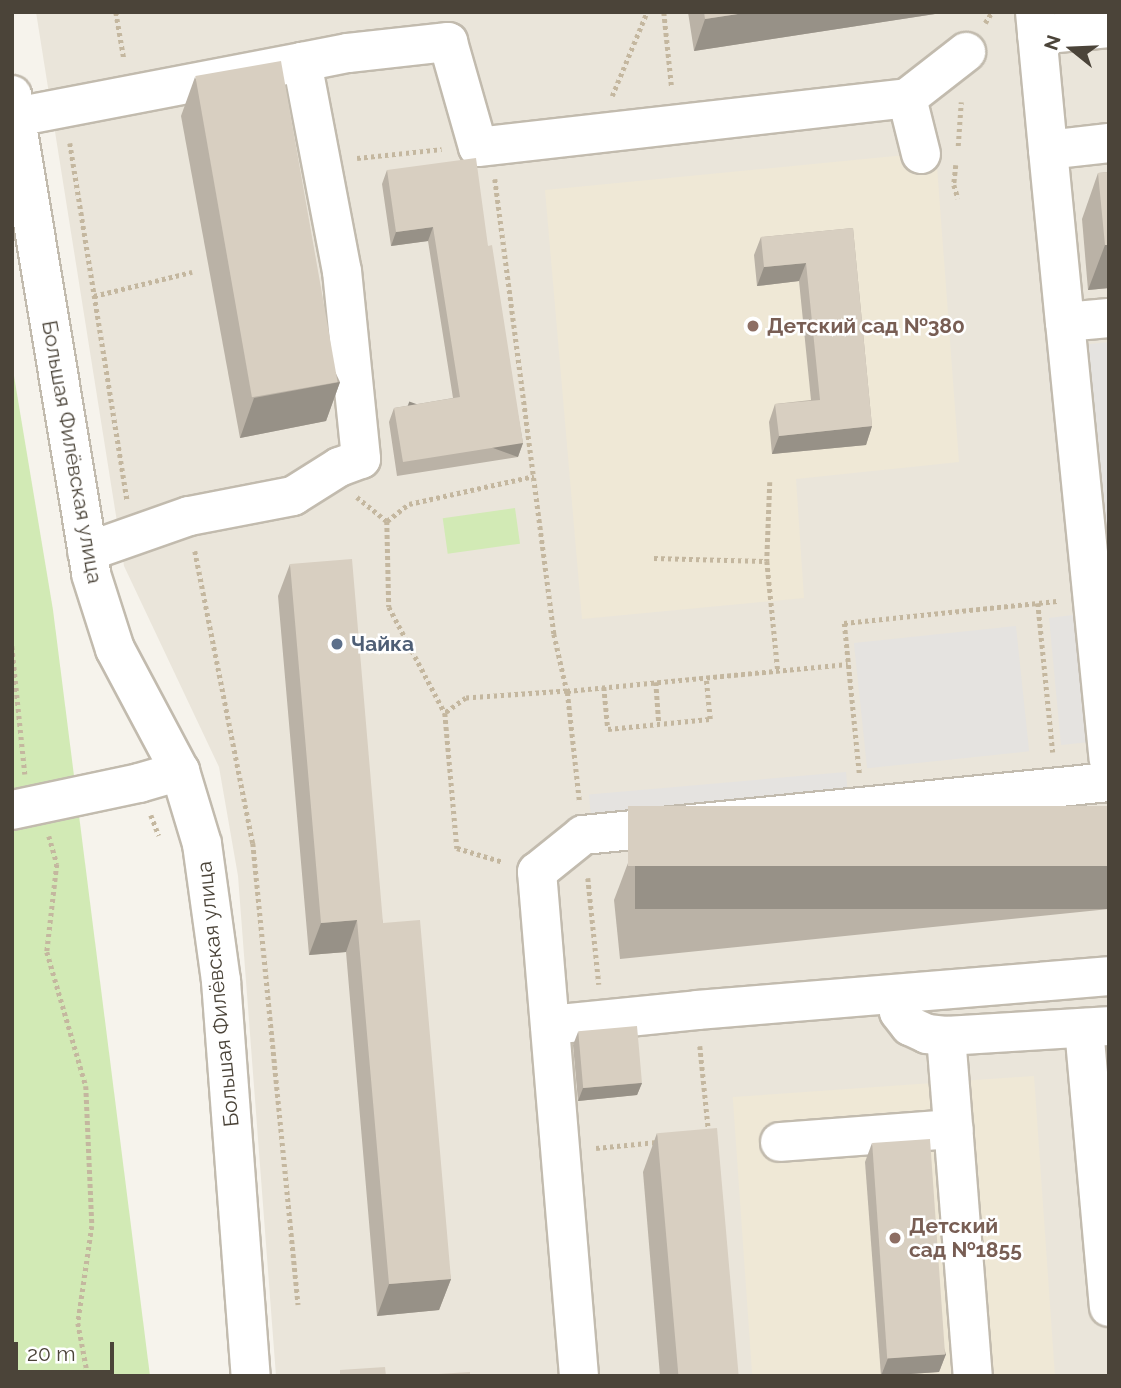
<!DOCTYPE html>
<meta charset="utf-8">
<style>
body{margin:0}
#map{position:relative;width:1121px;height:1388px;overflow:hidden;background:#f6f3ec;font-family:Raleway,sans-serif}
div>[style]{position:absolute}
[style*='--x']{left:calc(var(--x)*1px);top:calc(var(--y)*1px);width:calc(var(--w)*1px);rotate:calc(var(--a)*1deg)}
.residential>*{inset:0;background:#eae5da}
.education>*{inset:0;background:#efe8d6;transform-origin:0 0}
.green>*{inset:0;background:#d2eab5;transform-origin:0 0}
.parking>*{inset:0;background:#e5e3e0;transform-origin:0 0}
.path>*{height:4.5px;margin-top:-2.25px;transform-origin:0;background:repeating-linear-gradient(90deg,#c4b79f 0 3.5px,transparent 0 7px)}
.roads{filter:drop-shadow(2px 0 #c2bbae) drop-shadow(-2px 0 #c2bbae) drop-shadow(0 2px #c2bbae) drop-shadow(0 -2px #c2bbae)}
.minor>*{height:38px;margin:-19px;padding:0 19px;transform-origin:19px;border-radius:19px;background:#fff}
.wall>*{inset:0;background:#bab2a6}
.shaded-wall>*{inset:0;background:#979187;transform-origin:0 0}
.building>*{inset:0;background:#d8cfc1;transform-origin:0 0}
.dots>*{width:19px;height:19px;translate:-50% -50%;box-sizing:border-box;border:4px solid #fff;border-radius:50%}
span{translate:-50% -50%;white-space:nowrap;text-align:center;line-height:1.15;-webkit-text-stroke:5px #fff;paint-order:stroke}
.education-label{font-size:21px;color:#785e54;font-weight:700}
.left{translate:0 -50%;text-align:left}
.street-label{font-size:21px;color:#4b4439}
.service-label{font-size:21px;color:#4e5e75;font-weight:700}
.frame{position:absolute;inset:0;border:14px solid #4b4439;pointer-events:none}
.north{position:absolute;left:1037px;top:14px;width:70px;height:70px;-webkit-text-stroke:5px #fff;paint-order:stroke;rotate:288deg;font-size:19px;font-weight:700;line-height:28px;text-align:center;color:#4b4439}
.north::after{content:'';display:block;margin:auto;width:24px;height:32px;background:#4b4439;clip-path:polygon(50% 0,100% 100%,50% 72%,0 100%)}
.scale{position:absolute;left:14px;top:1342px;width:100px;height:32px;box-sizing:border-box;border:4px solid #4b4439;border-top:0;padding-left:9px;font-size:21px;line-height:24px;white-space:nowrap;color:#4b4439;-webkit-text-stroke:5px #fff;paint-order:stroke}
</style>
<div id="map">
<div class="residential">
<div style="clip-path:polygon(36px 12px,1109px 12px,1109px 1376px,276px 1376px,238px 876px,219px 767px,124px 566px)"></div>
</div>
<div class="education">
<div style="clip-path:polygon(936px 152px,959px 462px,796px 479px,804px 598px,582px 619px,545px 190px)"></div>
<div style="left:1034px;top:1076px;width:301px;height:302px;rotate:86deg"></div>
</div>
<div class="green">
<div style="clip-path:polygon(12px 364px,53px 610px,150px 1376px,12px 1376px)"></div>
<div style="left:515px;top:508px;width:36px;height:73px;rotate:82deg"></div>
</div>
<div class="parking">
<div style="clip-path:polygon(1109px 342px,1109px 740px,1061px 745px,1049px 618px,1073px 615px,1046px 349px)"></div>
<div style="left:1016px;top:626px;width:126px;height:163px;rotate:84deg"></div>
<div style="left:846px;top:772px;width:23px;height:258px;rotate:85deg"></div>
</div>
<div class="path">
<div style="--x:116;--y:12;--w:48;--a:80.3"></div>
<div style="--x:664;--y:12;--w:77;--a:84.1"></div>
<div style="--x:985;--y:23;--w:13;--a:-58"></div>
<div style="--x:612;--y:96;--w:91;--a:-67.4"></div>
<div style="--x:70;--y:143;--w:362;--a:80.9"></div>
<div style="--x:958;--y:146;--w:44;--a:-86.1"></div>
<div style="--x:357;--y:158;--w:85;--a:-6"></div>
<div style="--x:956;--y:165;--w:20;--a:96"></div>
<div style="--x:954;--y:185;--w:14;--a:73"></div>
<div style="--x:495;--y:179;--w:459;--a:82.6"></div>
<div style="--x:554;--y:634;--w:58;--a:77.2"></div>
<div style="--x:567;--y:691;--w:101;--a:176"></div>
<div style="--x:466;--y:698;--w:26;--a:144"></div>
<div style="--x:445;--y:713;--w:136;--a:84.9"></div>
<div style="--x:457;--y:848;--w:48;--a:16.9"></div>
<div style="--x:94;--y:296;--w:101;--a:-13.8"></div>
<div style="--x:770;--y:482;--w:79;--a:92.2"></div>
<div style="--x:767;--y:561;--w:111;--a:84.3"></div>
<div style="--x:357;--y:497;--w:38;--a:39"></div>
<div style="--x:387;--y:521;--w:86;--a:88.7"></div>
<div style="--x:389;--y:607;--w:120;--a:62.2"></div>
<div style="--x:387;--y:521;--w:28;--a:-38"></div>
<div style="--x:409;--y:504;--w:128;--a:-12.6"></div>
<div style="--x:195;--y:551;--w:298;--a:78.8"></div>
<div style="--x:253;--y:843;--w:464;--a:84.4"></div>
<div style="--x:654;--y:558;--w:113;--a:1.5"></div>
<div style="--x:1038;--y:603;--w:150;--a:84.3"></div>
<div style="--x:12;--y:646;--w:129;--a:84.2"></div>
<div style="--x:656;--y:682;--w:42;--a:85.9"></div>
<div style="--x:604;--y:687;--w:42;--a:84.6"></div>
<div style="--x:608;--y:729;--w:102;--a:-5.6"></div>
<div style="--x:710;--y:719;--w:41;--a:-95.6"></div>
<div style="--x:859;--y:773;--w:151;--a:-95.7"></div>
<div style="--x:844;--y:623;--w:214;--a:-5.9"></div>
<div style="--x:579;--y:800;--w:110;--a:-96.3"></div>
<div style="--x:567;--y:691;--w:282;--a:-5.5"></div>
<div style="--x:151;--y:815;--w:22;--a:69"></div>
<div style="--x:49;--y:836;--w:29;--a:74"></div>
<div style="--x:57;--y:864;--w:89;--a:96.5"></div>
<div style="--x:47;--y:952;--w:140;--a:73.8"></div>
<div style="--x:86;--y:1086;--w:140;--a:87.5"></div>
<div style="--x:92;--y:1226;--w:98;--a:98.2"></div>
<div style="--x:78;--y:1323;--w:54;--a:79.3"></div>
<div style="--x:588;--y:878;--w:107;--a:84.1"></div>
<div style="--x:700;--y:1046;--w:88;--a:84.2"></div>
<div style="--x:596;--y:1148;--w:61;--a:-5.6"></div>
</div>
<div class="roads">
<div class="minor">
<div style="--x:1035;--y:12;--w:139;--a:84.6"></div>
<div style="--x:1037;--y:35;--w:72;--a:-5.6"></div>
<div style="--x:302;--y:62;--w:47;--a:-11.1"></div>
<div style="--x:348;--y:53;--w:101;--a:-6.3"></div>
<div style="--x:448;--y:42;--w:109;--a:74.1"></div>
<div style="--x:478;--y:147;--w:432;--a:-6.5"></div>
<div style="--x:12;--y:95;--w:485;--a:80.6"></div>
<div style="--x:91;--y:574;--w:79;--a:72.3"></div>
<div style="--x:115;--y:649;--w:138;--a:62"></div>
<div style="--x:180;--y:771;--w:76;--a:73.2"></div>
<div style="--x:202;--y:844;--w:138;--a:82.1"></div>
<div style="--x:221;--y:981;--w:396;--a:85.7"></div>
<div style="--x:16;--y:117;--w:291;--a:-10.9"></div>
<div style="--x:302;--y:62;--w:213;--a:79.2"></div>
<div style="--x:342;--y:271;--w:189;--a:84.2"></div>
<div style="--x:361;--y:459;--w:23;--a:160"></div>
<div style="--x:339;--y:467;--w:54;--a:147.8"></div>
<div style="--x:293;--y:496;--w:106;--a:169.1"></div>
<div style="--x:189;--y:516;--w:108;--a:160.6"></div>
<div style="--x:1109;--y:143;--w:61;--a:173.5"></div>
<div style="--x:1048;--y:150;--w:173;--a:84.4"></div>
<div style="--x:1065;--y:322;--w:44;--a:-5.2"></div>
<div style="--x:921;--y:154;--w:58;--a:-104"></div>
<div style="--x:907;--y:98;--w:75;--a:-37.9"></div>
<div style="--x:1065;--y:322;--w:439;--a:84.3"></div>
<div style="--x:12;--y:810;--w:130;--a:-12"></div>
<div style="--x:139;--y:783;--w:43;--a:-16.3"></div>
<div style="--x:896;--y:995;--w:17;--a:80"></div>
<div style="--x:899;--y:1012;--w:18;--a:52"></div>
<div style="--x:910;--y:1026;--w:19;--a:25"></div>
<div style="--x:927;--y:1034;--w:19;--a:6"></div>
<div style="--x:946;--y:1036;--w:162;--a:-3.5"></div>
<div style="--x:550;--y:1025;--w:148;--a:-5.8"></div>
<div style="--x:697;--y:1010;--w:413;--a:-4.7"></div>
<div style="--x:1084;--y:1028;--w:280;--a:84.9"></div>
<div style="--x:946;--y:1036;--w:341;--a:85.5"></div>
<div style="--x:780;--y:1142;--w:174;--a:-4.3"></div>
<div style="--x:579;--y:1376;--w:506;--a:-94.76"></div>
<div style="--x:537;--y:872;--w:59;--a:-38.8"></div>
<div style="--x:583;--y:835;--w:529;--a:-5.75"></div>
</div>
</div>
<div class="wall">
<div style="clip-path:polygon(688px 12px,948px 12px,694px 51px)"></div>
<div style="clip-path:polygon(195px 77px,340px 382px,326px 421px,240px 438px,181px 116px)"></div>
<div style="clip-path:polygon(387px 170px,488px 246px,523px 443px,518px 457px,397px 476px,389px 422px,394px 408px,453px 398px,428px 241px,391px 246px,382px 184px)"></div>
<div style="clip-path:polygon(1109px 172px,1109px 288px,1088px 290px,1082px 219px,1098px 173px)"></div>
<div style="clip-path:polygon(853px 228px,872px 426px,866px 445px,772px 454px,769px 422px,775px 404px,811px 400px,799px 281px,757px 286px,754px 255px,761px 237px)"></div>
<div style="clip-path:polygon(290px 564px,383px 923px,451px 1279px,439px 1310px,377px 1316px,346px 952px,309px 955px,278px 596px)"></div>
<div style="clip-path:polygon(1109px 806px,1109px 909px,620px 959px,614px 900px,631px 855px)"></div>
<div style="clip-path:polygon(578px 1032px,642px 1083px,637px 1095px,578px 1101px,573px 1045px)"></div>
<div style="clip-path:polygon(657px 1133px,737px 1376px,660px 1376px,643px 1172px)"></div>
<div style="clip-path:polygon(872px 1143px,946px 1354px,939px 1372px,881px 1376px,865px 1162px)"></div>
</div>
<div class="shaded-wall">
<div style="clip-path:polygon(751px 12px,948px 12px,694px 51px,705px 19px)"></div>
<div style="clip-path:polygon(433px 227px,428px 241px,391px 246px,396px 232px)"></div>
<div style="clip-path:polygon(1105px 245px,1109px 245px,1109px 288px,1088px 290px)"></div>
<div style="clip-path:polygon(806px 263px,799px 281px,757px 286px,764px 267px)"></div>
<div style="clip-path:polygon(340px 382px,326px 421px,240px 438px,254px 398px)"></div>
<div style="clip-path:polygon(872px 426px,866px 445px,772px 454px,779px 436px)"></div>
<div style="left:523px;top:443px;width:15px;height:121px;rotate:110deg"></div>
<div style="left:1109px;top:866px;width:43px;height:474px;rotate:90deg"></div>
<div style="clip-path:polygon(357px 920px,346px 952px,309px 955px,321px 923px)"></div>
<div style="clip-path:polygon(642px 1083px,637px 1095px,578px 1101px,583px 1088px)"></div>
<div style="clip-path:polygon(451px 1279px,439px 1310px,377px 1316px,389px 1284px)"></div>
<div style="clip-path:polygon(946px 1354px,939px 1372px,881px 1376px,888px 1358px)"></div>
</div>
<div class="building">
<div style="clip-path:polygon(704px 12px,751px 12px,705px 19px)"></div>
<div style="left:281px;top:61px;width:326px;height:87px;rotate:80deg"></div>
<div style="clip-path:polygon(476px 158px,488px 246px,492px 245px,523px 443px,403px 462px,394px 408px,460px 397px,433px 227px,396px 232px,387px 170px)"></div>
<div style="clip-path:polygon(1109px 172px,1109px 245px,1105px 245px,1098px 173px)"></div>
<div style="clip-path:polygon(853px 228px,872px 426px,779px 436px,775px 404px,820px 400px,806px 263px,764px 267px,761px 237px)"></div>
<div style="clip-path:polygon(352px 559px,383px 923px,420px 920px,451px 1279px,389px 1284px,357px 920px,321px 923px,290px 564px)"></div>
<div style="left:1109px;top:806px;width:60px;height:481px;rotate:90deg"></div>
<div style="left:637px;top:1026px;width:57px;height:59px;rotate:85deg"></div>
<div style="left:717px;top:1128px;width:249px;height:60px;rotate:85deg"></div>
<div style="left:930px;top:1139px;width:216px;height:58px;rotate:86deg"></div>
<div style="clip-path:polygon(385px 1367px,386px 1376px,340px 1376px,340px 1370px)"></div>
<div style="clip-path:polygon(470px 1372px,470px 1376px,407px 1376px)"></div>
</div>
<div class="dots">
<div style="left:753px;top:326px;background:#8d6e63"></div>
<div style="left:337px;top:644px;background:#5c6f8a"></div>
<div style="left:895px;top:1238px;background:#8d6e63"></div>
</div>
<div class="education-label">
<span class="left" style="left:767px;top:326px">Детский сад №380</span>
<span class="left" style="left:909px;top:1238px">Детский<br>сад №1855</span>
</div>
<div class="street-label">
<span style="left:72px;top:452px;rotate:80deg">Большая Филёвская улица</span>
<span style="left:218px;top:994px;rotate:-96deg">Большая Филёвская улица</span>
</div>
<div class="service-label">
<span class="left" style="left:351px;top:644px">Чайка</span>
</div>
<div class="frame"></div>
<div class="north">N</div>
<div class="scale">20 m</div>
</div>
